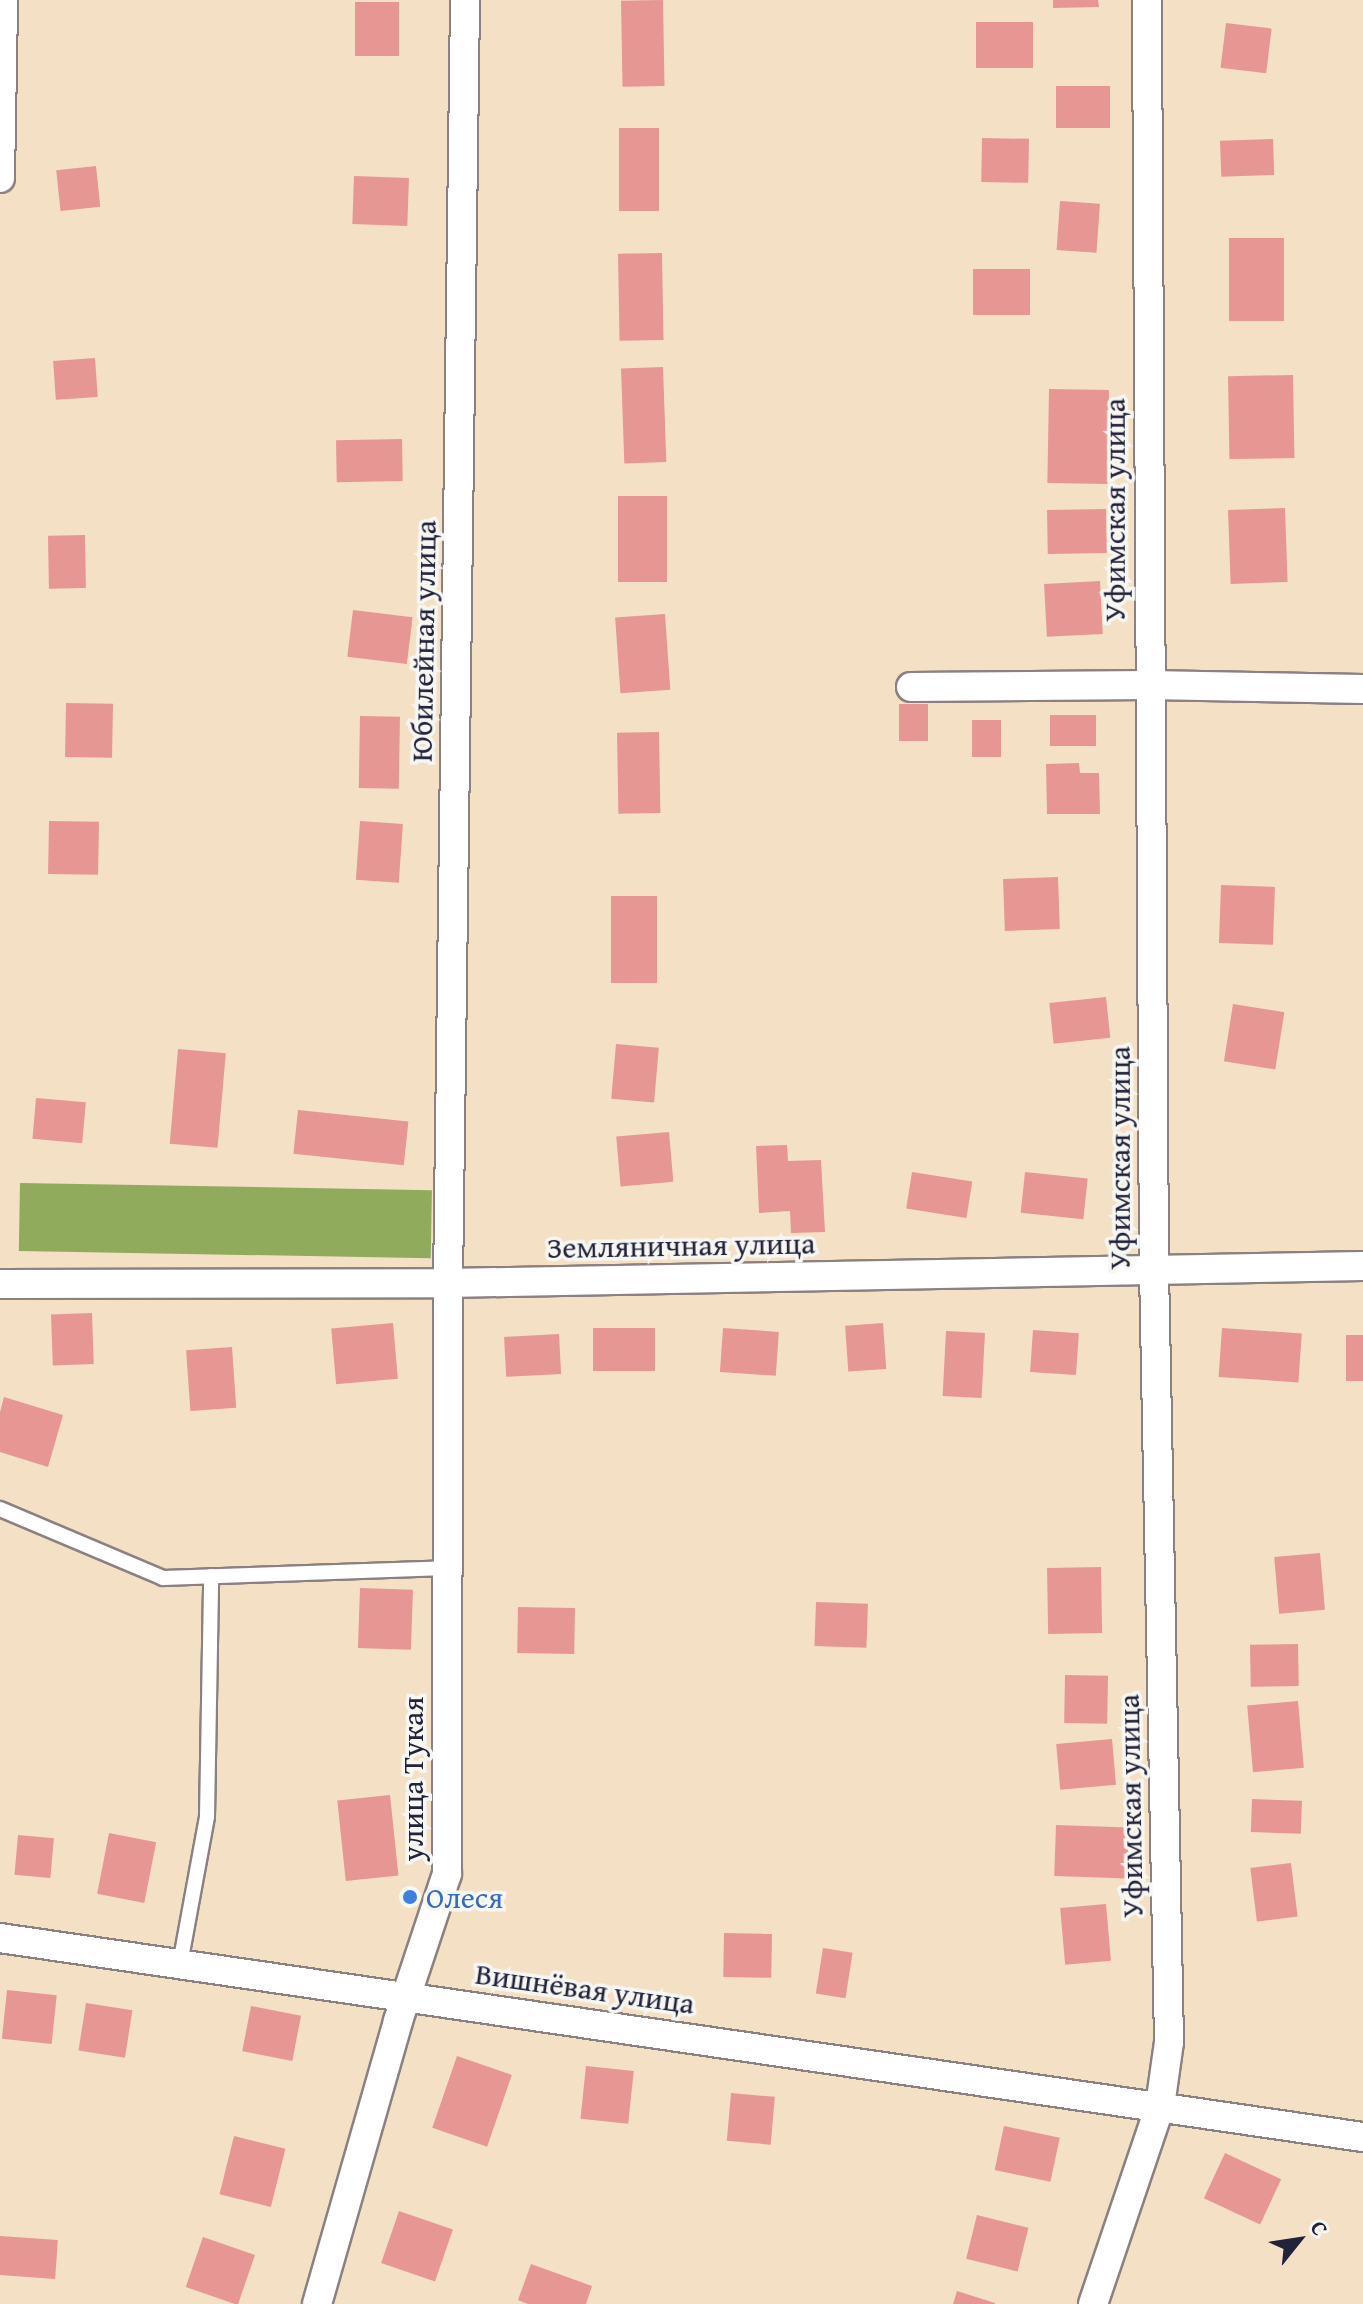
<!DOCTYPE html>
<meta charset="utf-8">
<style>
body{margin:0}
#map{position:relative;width:1363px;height:2304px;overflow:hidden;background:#f3e0c5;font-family:"Gentium Book Plus",serif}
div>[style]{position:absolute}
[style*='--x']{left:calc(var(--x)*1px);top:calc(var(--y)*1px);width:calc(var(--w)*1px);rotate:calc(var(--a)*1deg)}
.forest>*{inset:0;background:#91ab5d;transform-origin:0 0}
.building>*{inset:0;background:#e79793;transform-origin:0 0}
.roads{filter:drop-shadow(2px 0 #8a8180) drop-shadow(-2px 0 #8a8180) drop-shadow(0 2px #8a8180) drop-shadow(0 -2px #8a8180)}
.lane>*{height:14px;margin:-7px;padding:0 7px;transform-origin:7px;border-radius:7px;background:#fff}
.street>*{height:28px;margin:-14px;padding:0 14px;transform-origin:14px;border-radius:14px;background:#fff}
.dots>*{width:22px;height:22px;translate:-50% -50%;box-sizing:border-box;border:4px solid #f6f6f2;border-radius:50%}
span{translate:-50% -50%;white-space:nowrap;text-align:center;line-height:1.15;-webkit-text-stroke:7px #f6f6f2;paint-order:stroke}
.street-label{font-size:30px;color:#22223b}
.shop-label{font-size:30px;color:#366cbe}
.left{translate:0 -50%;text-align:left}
.north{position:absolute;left:1259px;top:2200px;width:80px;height:80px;-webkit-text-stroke:6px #f6f6f2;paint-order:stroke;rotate:60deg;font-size:22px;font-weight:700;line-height:32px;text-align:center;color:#22223b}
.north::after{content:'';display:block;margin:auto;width:28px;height:36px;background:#22223b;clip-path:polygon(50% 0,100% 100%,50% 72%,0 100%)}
</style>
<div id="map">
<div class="forest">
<div style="left:20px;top:1183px;width:412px;height:68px;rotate:1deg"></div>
</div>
<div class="building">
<div style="left:663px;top:0;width:86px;height:42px;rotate:89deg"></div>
<div style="clip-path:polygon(1053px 0,1098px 0,1099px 7px,1053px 8px)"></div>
<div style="left:355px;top:2px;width:44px;height:54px"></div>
<div style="left:976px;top:22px;width:57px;height:46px"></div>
<div style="left:1226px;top:23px;width:46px;height:45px;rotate:7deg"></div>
<div style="left:1056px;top:86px;width:54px;height:42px"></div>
<div style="left:619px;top:128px;width:40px;height:83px"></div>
<div style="left:982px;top:138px;width:47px;height:44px;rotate:1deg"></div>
<div style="left:1273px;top:139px;width:36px;height:53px;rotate:88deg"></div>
<div style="left:96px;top:166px;width:41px;height:40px;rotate:84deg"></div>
<div style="left:354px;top:176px;width:55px;height:48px;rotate:2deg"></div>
<div style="left:1060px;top:201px;width:40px;height:49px;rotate:4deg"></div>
<div style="left:1229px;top:238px;width:55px;height:83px"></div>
<div style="left:662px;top:253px;width:87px;height:44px;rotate:89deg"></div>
<div style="left:973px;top:269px;width:57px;height:46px"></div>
<div style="left:95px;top:358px;width:39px;height:42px;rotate:86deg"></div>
<div style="left:663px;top:367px;width:95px;height:42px;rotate:88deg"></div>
<div style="left:1293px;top:375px;width:83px;height:65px;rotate:89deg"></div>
<div style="left:1049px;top:389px;width:60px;height:94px;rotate:1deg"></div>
<div style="left:402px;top:439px;width:42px;height:66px;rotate:89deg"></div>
<div style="left:618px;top:496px;width:49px;height:86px"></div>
<div style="left:1285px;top:508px;width:74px;height:57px;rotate:88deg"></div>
<div style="left:1106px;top:509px;width:44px;height:59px;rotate:89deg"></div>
<div style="left:85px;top:535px;width:53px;height:37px;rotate:89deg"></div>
<div style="left:1100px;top:581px;width:53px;height:56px;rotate:87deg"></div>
<div style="left:353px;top:610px;width:60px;height:47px;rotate:7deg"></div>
<div style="left:665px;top:614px;width:76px;height:50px;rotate:86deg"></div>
<div style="left:66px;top:703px;width:47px;height:54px;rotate:1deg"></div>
<div style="left:899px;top:704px;width:29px;height:37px"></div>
<div style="left:1096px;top:715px;width:31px;height:46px;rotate:90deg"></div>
<div style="left:360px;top:716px;width:40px;height:72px;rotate:1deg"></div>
<div style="left:972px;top:720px;width:29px;height:37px"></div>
<div style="left:659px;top:732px;width:81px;height:42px;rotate:89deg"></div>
<div style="clip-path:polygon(1079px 763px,1080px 773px,1099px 773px,1100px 814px,1047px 814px,1046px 764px)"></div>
<div style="left:49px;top:821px;width:50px;height:53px;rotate:1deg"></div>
<div style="left:360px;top:821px;width:43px;height:59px;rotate:4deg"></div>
<div style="left:1058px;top:877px;width:52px;height:55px;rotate:88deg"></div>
<div style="left:1221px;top:885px;width:54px;height:58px;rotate:2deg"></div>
<div style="left:611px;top:896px;width:46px;height:87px"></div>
<div style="left:1106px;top:997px;width:41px;height:57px;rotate:84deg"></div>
<div style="left:1233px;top:1004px;width:52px;height:58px;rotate:9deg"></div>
<div style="left:616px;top:1044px;width:43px;height:55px;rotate:5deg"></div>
<div style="left:178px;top:1049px;width:48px;height:95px;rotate:5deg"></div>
<div style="left:36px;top:1098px;width:50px;height:41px;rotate:5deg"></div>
<div style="left:298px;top:1110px;width:111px;height:44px;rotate:6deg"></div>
<div style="left:669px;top:1132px;width:50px;height:53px;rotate:85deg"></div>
<div style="clip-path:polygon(787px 1145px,788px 1161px,821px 1160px,825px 1232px,791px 1233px,790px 1211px,759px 1213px,756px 1146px)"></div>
<div style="left:912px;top:1172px;width:61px;height:37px;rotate:9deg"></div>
<div style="left:1025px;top:1172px;width:63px;height:41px;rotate:6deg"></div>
<div style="left:92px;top:1313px;width:51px;height:41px;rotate:88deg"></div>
<div style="left:393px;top:1323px;width:56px;height:62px;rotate:85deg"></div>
<div style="left:883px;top:1323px;width:46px;height:38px;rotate:86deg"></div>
<div style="left:593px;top:1328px;width:62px;height:43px"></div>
<div style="left:723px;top:1328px;width:56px;height:44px;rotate:4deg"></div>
<div style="left:1222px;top:1328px;width:80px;height:49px;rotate:4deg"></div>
<div style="left:1033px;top:1330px;width:46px;height:42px;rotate:4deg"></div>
<div style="left:946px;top:1331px;width:39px;height:65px;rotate:3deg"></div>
<div style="left:559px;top:1334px;width:40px;height:55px;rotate:87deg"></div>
<div style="left:1346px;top:1335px;width:17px;height:46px"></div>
<div style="left:232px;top:1347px;width:61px;height:46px;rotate:86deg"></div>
<div style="clip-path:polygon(4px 1397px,63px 1415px,48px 1467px,0 1452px,0 1412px)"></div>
<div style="left:1320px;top:1553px;width:57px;height:46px;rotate:85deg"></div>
<div style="left:1101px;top:1567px;width:66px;height:54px;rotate:89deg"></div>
<div style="left:360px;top:1588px;width:53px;height:60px;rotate:2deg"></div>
<div style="left:816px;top:1602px;width:52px;height:44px;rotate:2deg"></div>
<div style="left:518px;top:1607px;width:57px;height:46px;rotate:1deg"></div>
<div style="left:1298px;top:1644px;width:42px;height:48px;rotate:89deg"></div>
<div style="left:1065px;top:1675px;width:43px;height:48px;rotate:1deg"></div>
<div style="left:1298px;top:1701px;width:67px;height:51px;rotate:85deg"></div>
<div style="left:1112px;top:1739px;width:46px;height:56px;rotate:85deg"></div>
<div style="left:390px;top:1795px;width:81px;height:53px;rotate:84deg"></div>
<div style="left:1252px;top:1799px;width:50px;height:33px;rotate:2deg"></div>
<div style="left:1056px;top:1825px;width:73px;height:51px;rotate:2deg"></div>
<div style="left:109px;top:1833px;width:48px;height:62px;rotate:11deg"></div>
<div style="left:18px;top:1835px;width:36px;height:40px;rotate:5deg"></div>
<div style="left:1291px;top:1863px;width:54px;height:41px;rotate:83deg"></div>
<div style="left:1106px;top:1904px;width:57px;height:46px;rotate:85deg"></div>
<div style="left:724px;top:1933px;width:48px;height:44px;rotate:1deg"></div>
<div style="left:823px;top:1948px;width:30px;height:46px;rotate:9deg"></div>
<div style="left:7px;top:1990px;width:50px;height:49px;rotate:6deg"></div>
<div style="left:86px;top:2003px;width:47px;height:48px;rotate:9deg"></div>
<div style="left:251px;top:2006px;width:51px;height:46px;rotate:11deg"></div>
<div style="left:457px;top:2056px;width:58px;height:76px;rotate:19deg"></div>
<div style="left:586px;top:2066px;width:48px;height:53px;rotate:6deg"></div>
<div style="left:731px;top:2093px;width:44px;height:48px;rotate:5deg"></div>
<div style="left:1004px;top:2126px;width:57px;height:45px;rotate:12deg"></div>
<div style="left:234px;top:2136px;width:53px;height:60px;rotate:14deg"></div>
<div style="left:1225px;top:2153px;width:62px;height:50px;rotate:25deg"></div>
<div style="left:399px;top:2211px;width:57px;height:55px;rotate:19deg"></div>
<div style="left:977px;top:2215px;width:53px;height:45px;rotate:14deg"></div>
<div style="left:0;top:2236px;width:58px;height:39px;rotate:4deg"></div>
<div style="left:203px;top:2237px;width:55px;height:53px;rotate:19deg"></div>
<div style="clip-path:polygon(531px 2264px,592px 2286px,586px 2304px,528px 2304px,518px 2300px)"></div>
<div style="clip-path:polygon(957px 2291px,995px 2303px,995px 2304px,953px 2304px)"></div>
</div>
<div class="roads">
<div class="lane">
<div style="--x:0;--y:1509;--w:177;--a:22.9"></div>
<div style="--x:163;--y:1578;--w:283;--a:-2"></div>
<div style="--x:180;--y:1964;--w:149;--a:-79.6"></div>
<div style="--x:207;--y:1817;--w:241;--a:-89"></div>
</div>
<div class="street">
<div style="--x:0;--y:178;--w:178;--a:-89"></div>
<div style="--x:911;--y:687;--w:238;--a:-0.5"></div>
<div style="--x:1149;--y:685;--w:214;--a:1.1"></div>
<div style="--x:0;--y:1284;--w:448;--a:-0.1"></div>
<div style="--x:448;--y:1283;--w:915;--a:-1.06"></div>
<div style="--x:0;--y:1938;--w:1377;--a:8.31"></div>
<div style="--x:317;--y:2304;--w:294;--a:-74"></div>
<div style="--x:398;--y:2021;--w:155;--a:-71.6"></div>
<div style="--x:447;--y:1874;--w:591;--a:-89.9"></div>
<div style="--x:448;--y:1283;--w:1283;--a:-89.24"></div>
<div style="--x:1093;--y:2304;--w:209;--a:-71.3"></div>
<div style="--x:1160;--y:2106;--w:65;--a:-82"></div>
<div style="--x:1169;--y:2042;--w:771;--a:-91.11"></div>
<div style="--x:1154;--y:1271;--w:1271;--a:-90.32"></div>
</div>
</div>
<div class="dots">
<div style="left:410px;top:1897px;background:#3f7fe0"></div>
</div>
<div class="street-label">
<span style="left:1114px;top:510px;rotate:-90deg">Уфимская улица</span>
<span style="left:423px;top:641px;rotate:-89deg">Юбилейная улица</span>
<span style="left:1119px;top:1158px;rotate:-90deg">Уфимская улица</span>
<span style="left:681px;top:1245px;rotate:-1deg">Земляничная улица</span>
<span style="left:412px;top:1779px;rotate:-90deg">улица Тукая</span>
<span style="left:1130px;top:1806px;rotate:-91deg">Уфимская улица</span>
<span style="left:585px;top:1988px;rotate:8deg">Вишнёвая улица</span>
</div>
<div class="shop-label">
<span class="left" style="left:426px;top:1897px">Олеся</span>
</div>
<div class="north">С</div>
</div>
